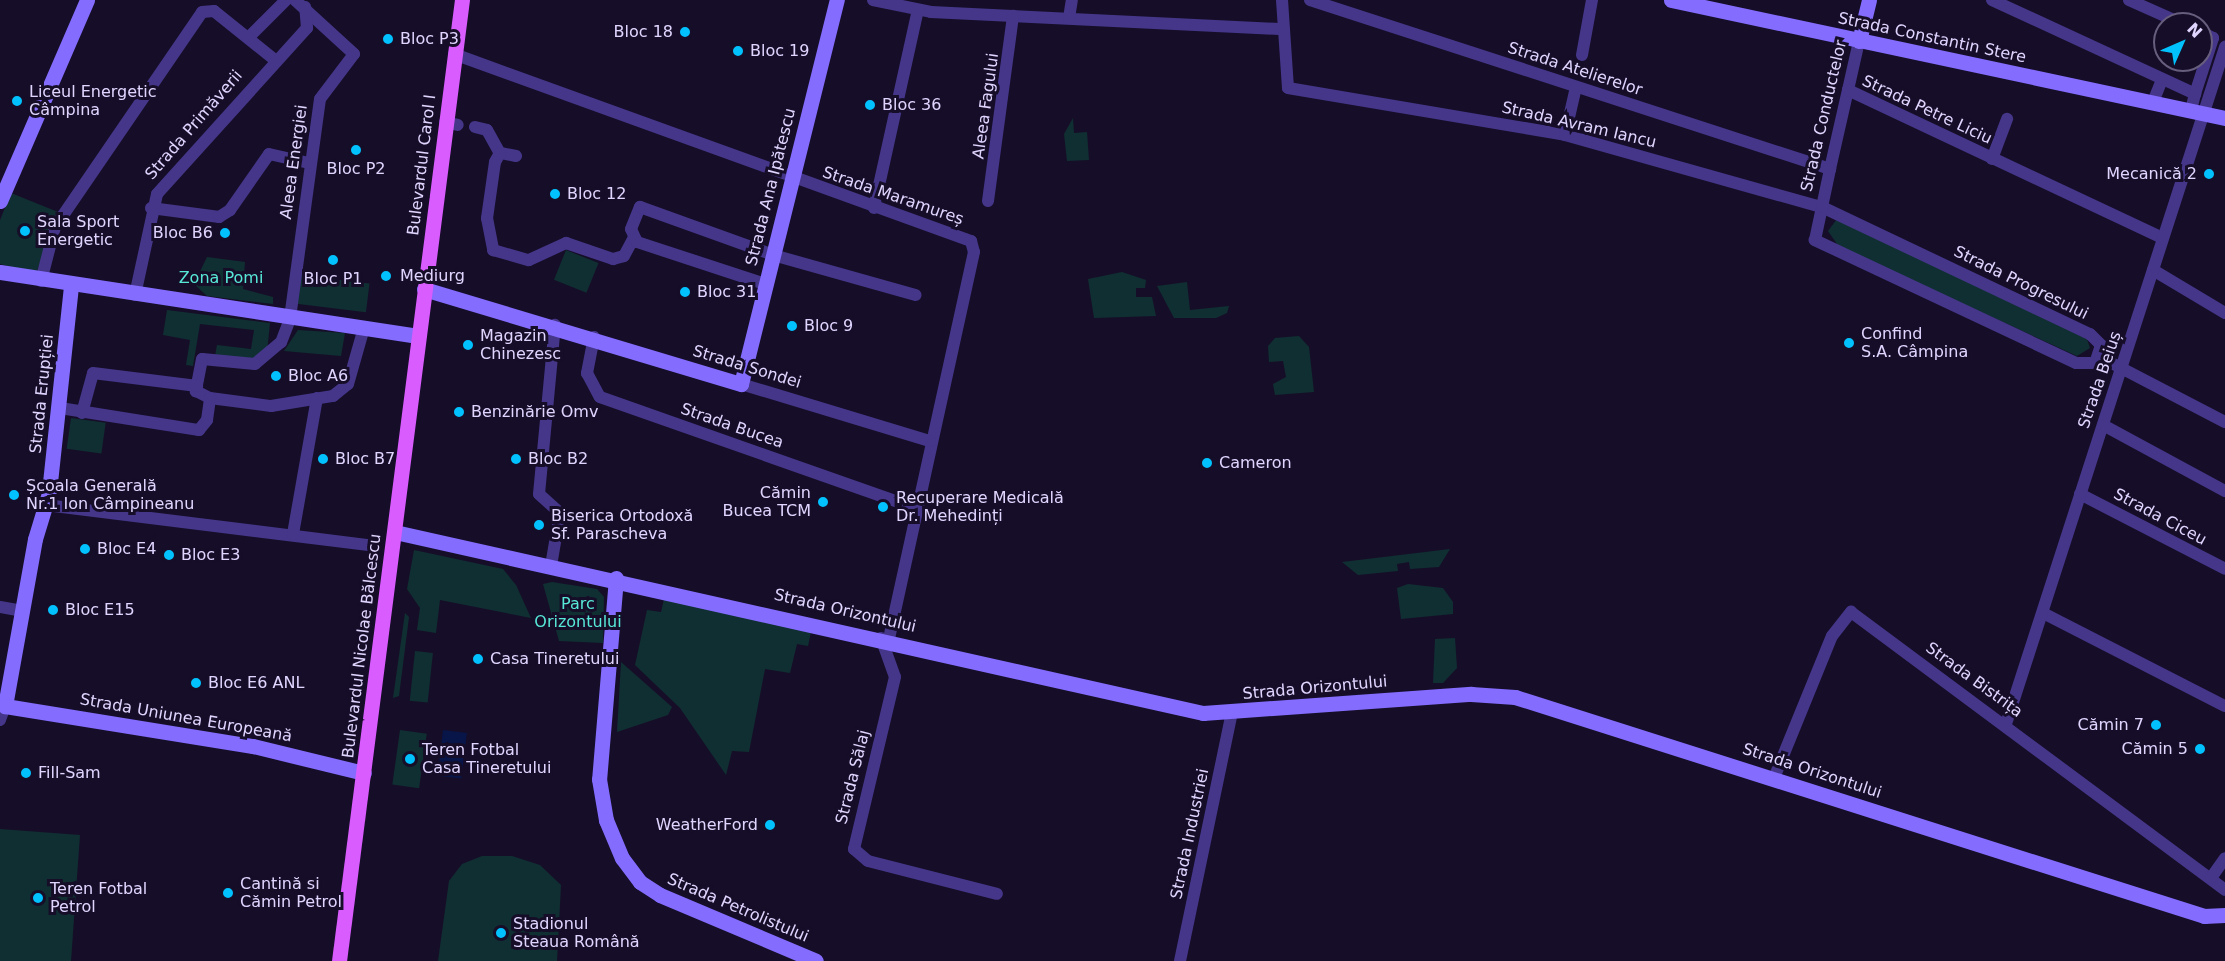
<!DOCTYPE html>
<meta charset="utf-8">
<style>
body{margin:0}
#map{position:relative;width:2225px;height:961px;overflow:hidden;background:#160e28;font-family:"DejaVu Sans",sans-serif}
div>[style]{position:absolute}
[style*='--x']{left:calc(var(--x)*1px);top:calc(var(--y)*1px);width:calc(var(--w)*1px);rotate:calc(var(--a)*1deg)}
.green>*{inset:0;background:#102f32;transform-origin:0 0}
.water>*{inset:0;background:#071548;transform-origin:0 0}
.street>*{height:12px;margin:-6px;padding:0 6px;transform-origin:6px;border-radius:6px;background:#45368a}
.secondary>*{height:15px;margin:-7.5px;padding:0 7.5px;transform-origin:7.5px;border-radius:7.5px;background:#846cff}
.primary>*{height:15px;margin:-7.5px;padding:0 7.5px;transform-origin:7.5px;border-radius:7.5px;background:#d95cff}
.dots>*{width:16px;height:16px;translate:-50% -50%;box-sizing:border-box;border:3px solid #160e28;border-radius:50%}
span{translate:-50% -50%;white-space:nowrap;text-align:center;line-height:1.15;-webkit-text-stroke:6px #160e28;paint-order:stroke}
.poi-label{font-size:16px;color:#e0d5ff}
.right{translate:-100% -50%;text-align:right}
.left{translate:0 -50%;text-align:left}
.street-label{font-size:16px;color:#e0d5ff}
.park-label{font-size:16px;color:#58e8d8}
.north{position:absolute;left:2153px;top:12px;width:60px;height:60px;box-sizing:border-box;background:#160e28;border:2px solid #675e7e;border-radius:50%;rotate:45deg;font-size:16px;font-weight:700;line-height:24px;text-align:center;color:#e0d5ff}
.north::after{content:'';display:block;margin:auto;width:21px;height:27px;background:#01c2ff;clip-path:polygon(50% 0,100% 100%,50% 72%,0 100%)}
</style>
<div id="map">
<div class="green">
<div style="clip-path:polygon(1073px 118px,1074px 133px,1087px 132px,1089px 160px,1067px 161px,1064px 134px)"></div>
<div style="clip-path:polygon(11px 193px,58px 212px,36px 274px,0 264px,0 220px)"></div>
<div style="clip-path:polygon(1837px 219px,2087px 339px,2090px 348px,2077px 356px,1839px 247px,1828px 231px)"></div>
<div style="left:566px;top:250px;width:35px;height:32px;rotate:22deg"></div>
<div style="clip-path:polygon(207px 257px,245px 262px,243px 289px,273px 297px,273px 304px,207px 296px,194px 284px)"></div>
<div style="clip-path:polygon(1122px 272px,1146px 280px,1145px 288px,1136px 288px,1136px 297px,1152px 297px,1156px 316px,1094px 318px,1088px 279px)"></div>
<div style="left:300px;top:275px;width:70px;height:29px;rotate:7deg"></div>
<div style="clip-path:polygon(1187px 282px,1190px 310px,1229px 306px,1227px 313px,1216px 318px,1174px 318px,1157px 286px)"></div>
<div style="clip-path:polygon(167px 310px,270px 323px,267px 352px,258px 360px,215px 356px,217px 345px,251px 349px,254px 330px,200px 324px,193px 366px,186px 365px,190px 340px,163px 335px)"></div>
<div style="clip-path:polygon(298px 330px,345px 333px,341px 356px,284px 351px)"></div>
<div style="clip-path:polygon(1299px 336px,1309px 347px,1314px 392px,1275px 395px,1273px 384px,1286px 377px,1283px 361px,1269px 362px,1268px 346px,1275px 338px)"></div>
<div style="left:71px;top:418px;width:35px;height:31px;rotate:8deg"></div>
<div style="clip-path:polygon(1450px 549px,1439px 567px,1410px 569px,1409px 562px,1397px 564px,1398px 571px,1358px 575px,1342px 562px)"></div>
<div style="clip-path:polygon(414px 550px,503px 569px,516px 585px,531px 618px,440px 600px,436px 633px,417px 630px,420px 608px,407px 589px)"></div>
<div style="clip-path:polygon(552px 582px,597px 589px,604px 597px,603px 643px,559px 641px,543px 584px)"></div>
<div style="clip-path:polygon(1408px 584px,1443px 588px,1453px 602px,1453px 614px,1401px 619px,1397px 588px)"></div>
<div style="clip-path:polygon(664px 599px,811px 632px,808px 646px,797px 644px,790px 673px,765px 669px,749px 752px,732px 751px,726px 775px,680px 708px,635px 665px,647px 610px,661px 612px)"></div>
<div style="clip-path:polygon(405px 613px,409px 617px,399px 696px,393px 698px)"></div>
<div style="clip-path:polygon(1455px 638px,1457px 668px,1443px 683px,1433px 683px,1435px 639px)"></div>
<div style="left:415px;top:651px;width:18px;height:50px;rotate:6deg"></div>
<div style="clip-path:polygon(621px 662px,672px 707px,668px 715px,617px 732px)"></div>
<div style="left:400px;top:730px;width:27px;height:55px;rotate:8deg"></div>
<div style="clip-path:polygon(0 829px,80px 835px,71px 961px,0 961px)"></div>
<div style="clip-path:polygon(482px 856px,512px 856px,540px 865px,561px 885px,557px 961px,438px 961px,449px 881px,462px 864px)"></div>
</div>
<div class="water">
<div style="left:443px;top:730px;width:24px;height:46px;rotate:7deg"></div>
</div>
<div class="street">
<div style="--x:295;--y:0;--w:80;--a:42.5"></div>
<div style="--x:354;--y:54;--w:56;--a:127.1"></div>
<div style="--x:320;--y:99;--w:222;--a:97.8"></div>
<div style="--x:290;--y:319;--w:25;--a:111"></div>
<div style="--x:281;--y:342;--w:34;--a:140"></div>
<div style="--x:255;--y:364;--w:53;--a:-174.6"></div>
<div style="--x:202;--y:359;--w:33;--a:101"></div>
<div style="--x:196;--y:391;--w:16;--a:27"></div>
<div style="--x:210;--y:398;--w:62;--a:7.5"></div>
<div style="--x:271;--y:406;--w:63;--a:-9.2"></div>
<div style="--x:333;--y:396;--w:19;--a:-39"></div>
<div style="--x:348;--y:384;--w:58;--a:-74.1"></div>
<div style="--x:873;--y:0;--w:59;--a:11.7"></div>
<div style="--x:931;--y:12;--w:353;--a:2.8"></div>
<div style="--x:1282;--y:0;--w:88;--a:86.1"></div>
<div style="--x:1288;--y:88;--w:281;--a:9.6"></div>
<div style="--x:1565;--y:135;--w:267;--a:15.7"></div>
<div style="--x:1822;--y:207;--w:297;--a:25.4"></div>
<div style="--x:2090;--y:334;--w:16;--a:45"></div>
<div style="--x:2101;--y:345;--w:19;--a:108"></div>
<div style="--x:2095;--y:363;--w:19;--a:180"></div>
<div style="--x:2076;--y:363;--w:289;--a:-154.8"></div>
<div style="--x:1815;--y:240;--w:34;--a:-78"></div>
<div style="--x:1822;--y:207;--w:39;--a:-78"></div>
<div style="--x:1830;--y:169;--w:81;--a:-77.2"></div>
<div style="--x:1848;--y:90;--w:50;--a:-77.3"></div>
<div style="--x:1310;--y:0;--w:547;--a:18"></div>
<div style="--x:1992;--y:0;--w:224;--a:24.8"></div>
<div style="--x:2195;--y:94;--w:16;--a:104"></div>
<div style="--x:2129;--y:0;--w:59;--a:24"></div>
<div style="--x:1069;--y:18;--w:18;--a:-81"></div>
<div style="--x:249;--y:37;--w:52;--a:-45"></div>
<div style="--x:454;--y:54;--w:550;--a:19.89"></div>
<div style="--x:971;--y:241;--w:11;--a:75"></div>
<div style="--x:974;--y:252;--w:397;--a:102.4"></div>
<div style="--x:1582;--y:55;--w:56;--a:-79.7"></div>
<div style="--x:1848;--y:90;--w:347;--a:25.2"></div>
<div style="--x:2195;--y:94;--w:59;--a:-72.2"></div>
<div style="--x:2213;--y:38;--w:13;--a:-153"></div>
<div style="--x:2153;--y:102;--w:24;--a:-68"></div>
<div style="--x:445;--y:122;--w:13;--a:13"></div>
<div style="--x:475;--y:127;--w:12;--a:14"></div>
<div style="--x:487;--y:130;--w:26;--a:61"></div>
<div style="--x:1565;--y:135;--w:49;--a:-77.1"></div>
<div style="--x:516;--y:156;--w:16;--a:-169"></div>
<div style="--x:500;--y:153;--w:10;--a:119"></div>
<div style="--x:495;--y:162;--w:57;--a:98.1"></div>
<div style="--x:487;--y:218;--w:33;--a:79"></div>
<div style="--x:493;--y:250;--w:37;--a:16"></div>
<div style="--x:529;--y:260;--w:41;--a:-24.7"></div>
<div style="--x:566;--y:243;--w:50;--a:18.8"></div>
<div style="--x:613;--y:259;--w:11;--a:-15"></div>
<div style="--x:624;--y:256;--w:19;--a:-62"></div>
<div style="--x:1992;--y:159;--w:43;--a:-69.4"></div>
<div style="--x:988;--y:201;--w:187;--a:-82.3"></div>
<div style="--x:151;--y:208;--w:69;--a:7.5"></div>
<div style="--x:219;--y:217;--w:13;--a:-32"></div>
<div style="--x:230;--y:210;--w:68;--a:-55.1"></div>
<div style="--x:269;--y:154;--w:41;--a:12.7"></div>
<div style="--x:874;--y:208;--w:203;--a:-77.5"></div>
<div style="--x:2153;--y:270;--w:84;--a:30.8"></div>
<div style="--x:41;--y:281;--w:56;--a:-75.5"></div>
<div style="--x:55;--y:227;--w:260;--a:-55.6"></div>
<div style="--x:202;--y:12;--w:12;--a:-5"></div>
<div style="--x:214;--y:11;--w:78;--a:38.8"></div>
<div style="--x:765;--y:284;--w:135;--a:-161.8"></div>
<div style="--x:637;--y:242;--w:14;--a:-115"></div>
<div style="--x:631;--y:229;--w:24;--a:-68"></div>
<div style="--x:640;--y:207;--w:141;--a:19.8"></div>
<div style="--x:773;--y:255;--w:148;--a:15.7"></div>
<div style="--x:135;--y:295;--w:103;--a:-77.7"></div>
<div style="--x:157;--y:194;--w:224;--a:-47.9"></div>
<div style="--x:307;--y:28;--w:21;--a:-95"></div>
<div style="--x:594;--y:337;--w:37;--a:101"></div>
<div style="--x:587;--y:373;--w:27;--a:62"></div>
<div style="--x:600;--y:397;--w:334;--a:19.4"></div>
<div style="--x:2100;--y:357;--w:141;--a:27.5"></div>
<div style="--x:741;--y:384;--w:197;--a:16.8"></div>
<div style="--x:60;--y:408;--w:141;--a:9"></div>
<div style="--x:199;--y:430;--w:13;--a:-51"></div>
<div style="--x:207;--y:420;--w:22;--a:-82"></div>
<div style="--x:82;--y:413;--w:41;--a:-74.6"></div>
<div style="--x:93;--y:373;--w:105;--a:7.1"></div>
<div style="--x:2103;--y:425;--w:139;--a:28.4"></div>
<div style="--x:2080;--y:494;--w:163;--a:27.3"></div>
<div style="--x:46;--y:505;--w:325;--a:7.1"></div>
<div style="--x:293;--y:534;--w:138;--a:-80"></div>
<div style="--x:551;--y:566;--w:54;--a:-80.4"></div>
<div style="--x:560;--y:513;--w:28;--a:-138"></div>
<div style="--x:539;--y:494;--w:170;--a:-84.6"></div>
<div style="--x:0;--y:607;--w:23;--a:10"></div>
<div style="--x:2043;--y:613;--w:204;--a:27.1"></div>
<div style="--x:881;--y:638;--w:41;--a:70.3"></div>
<div style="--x:895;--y:677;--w:177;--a:103.4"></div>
<div style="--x:854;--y:849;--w:18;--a:41"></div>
<div style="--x:868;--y:861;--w:133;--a:14.3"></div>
<div style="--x:0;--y:705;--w:5;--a:11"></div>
<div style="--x:5;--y:706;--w:15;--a:110"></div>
<div style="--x:2006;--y:724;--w:712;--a:-72.07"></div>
<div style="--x:1774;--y:778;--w:153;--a:-67.8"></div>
<div style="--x:1832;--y:636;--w:31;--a:-52"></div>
<div style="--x:1851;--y:612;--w:466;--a:36.6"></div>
<div style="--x:2211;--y:878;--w:24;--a:-55"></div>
<div style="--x:1180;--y:961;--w:253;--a:-78.2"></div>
</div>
<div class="secondary">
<div style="--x:1671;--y:0;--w:566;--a:12.02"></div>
<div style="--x:1859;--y:41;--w:42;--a:-76.3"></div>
<div style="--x:0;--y:201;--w:219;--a:-66.6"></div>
<div style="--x:0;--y:272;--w:423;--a:8.7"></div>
<div style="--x:71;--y:286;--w:208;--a:96.1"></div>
<div style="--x:49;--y:493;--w:48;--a:106.9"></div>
<div style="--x:35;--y:539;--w:170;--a:100.2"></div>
<div style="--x:5;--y:706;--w:251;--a:9.2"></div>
<div style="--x:253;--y:746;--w:114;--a:13.7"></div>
<div style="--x:424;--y:289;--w:331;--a:16.7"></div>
<div style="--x:741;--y:384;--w:396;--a:-76"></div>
<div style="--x:395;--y:532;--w:828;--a:12.63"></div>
<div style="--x:1203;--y:713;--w:269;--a:-4.1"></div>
<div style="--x:1471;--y:694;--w:44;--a:3.9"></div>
<div style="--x:1515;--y:697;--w:723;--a:17.63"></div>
<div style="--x:2204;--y:916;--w:21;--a:-3"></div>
<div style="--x:616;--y:578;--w:202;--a:94.8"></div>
<div style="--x:599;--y:779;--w:42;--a:80.3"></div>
<div style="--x:606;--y:820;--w:41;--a:67.2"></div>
<div style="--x:622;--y:858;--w:30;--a:53"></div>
<div style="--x:640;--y:882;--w:24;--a:33"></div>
<div style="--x:660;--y:895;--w:169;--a:22.9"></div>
</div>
<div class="primary">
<div style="--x:339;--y:961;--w:969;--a:-82.71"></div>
</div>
<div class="dots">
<div style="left:685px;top:32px;background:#01c2ff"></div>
<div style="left:388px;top:39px;background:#01c2ff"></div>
<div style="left:738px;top:51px;background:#01c2ff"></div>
<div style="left:17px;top:101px;background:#01c2ff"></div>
<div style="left:870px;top:105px;background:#01c2ff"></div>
<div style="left:356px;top:150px;background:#01c2ff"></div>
<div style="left:2209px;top:174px;background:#01c2ff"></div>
<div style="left:555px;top:194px;background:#01c2ff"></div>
<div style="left:25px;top:231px;background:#01c2ff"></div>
<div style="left:225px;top:233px;background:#01c2ff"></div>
<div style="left:333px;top:260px;background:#01c2ff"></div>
<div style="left:386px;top:276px;background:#01c2ff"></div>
<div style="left:685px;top:292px;background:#01c2ff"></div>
<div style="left:792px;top:326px;background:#01c2ff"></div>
<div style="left:1849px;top:343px;background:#01c2ff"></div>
<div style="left:468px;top:345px;background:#01c2ff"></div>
<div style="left:276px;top:376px;background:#01c2ff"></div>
<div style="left:459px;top:412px;background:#01c2ff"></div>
<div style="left:323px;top:459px;background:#01c2ff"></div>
<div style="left:516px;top:459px;background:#01c2ff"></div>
<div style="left:1207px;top:463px;background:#01c2ff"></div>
<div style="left:14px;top:495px;background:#01c2ff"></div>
<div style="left:823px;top:502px;background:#01c2ff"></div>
<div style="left:883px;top:507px;background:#01c2ff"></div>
<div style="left:539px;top:525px;background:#01c2ff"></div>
<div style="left:85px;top:549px;background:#01c2ff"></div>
<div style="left:169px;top:555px;background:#01c2ff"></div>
<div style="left:53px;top:610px;background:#01c2ff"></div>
<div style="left:478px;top:659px;background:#01c2ff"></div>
<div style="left:196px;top:683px;background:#01c2ff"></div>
<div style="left:2156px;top:725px;background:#01c2ff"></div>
<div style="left:2200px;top:749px;background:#01c2ff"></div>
<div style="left:410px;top:759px;background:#01c2ff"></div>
<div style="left:26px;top:773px;background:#01c2ff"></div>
<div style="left:770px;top:825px;background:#01c2ff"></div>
<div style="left:228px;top:893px;background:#01c2ff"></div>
<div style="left:38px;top:898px;background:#01c2ff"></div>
<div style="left:501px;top:933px;background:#01c2ff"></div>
</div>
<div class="poi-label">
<span class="right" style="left:673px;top:32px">Bloc 18</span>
<span class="left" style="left:400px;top:39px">Bloc P3</span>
<span class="left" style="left:750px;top:51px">Bloc 19</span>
<span class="left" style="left:29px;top:101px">Liceul Energetic<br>Câmpina</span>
<span class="left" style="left:882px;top:105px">Bloc 36</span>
<span style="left:356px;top:169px">Bloc P2</span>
<span class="right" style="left:2197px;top:174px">Mecanică 2</span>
<span class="left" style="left:567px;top:194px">Bloc 12</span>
<span class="left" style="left:37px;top:231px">Sala Sport<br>Energetic</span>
<span class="right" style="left:213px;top:233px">Bloc B6</span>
<span class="left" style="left:400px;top:276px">Mediurg</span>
<span style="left:333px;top:279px">Bloc P1</span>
<span class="left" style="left:697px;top:292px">Bloc 31</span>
<span class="left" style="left:804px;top:326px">Bloc 9</span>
<span class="left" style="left:1861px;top:343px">Confind<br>S.A. Câmpina</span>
<span class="left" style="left:480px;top:345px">Magazin<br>Chinezesc</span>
<span class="left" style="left:288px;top:376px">Bloc A6</span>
<span class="left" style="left:471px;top:412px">Benzinărie Omv</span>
<span class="left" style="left:335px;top:459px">Bloc B7</span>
<span class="left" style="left:528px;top:459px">Bloc B2</span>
<span class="left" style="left:1219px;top:463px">Cameron</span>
<span class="left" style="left:26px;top:495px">Școala Generală<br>Nr.1 Ion Câmpineanu</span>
<span class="right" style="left:811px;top:502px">Cămin<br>Bucea TCM</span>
<span class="left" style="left:896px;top:507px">Recuperare Medicală<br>Dr. Mehedinți</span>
<span class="left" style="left:551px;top:525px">Biserica Ortodoxă<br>Sf. Parascheva</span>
<span class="left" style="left:97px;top:549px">Bloc E4</span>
<span class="left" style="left:181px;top:555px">Bloc E3</span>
<span class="left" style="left:65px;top:610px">Bloc E15</span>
<span class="left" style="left:490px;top:659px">Casa Tineretului</span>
<span class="left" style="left:208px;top:683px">Bloc E6 ANL</span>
<span class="right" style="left:2144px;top:725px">Cămin 7</span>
<span class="right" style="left:2188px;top:749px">Cămin 5</span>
<span class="left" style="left:422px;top:759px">Teren Fotbal<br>Casa Tineretului</span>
<span class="left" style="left:38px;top:773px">Fill-Sam</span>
<span class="right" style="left:758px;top:825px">WeatherFord</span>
<span class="left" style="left:240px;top:893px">Cantină si<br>Cămin Petrol</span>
<span class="left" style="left:50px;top:898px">Teren Fotbal<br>Petrol</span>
<span class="left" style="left:513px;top:933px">Stadionul<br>Steaua Română</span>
</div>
<div class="street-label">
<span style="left:1932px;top:38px;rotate:12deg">Strada Constantin Stere</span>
<span style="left:1575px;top:69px;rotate:18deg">Strada Atelierelor</span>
<span style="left:986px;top:106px;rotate:-82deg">Aleea Fagului</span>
<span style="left:1927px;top:110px;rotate:25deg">Strada Petre Liciu</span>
<span style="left:1824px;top:116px;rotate:-77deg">Strada Conductelor</span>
<span style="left:194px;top:125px;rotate:-49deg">Strada Primăverii</span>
<span style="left:1579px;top:125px;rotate:13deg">Strada Avram Iancu</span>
<span style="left:294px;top:162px;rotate:-82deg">Aleea Energiei</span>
<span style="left:422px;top:165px;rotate:-83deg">Bulevardul Carol I</span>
<span style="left:771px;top:187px;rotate:-76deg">Strada Ana Ipătescu</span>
<span style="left:893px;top:196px;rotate:19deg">Strada Maramureș</span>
<span style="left:2021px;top:283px;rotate:26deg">Strada Progresului</span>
<span style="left:747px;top:367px;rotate:17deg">Strada Sondei</span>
<span style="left:2100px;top:380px;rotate:-71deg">Strada Beiuș</span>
<span style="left:42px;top:394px;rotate:-84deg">Strada Erupției</span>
<span style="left:732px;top:426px;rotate:19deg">Strada Bucea</span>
<span style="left:2160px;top:517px;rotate:28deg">Strada Ciceu</span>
<span style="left:845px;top:611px;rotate:13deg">Strada Orizontului</span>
<span style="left:362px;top:646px;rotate:-83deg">Bulevardul Nicolae Bălcescu</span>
<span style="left:1974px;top:680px;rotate:36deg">Strada Bistrița</span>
<span style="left:1315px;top:688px;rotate:-5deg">Strada Orizontului</span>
<span style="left:186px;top:718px;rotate:10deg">Strada Uniunea Europeană</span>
<span style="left:1812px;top:771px;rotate:18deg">Strada Orizontului</span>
<span style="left:853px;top:777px;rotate:-76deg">Strada Sălaj</span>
<span style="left:1190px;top:834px;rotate:-78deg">Strada Industriei</span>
<span style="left:738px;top:908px;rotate:23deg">Strada Petrolistului</span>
</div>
<div class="park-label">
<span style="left:221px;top:278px">Zona Pomi</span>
<span style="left:578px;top:613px">Parc<br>Orizontului</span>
</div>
<div class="north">N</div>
</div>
